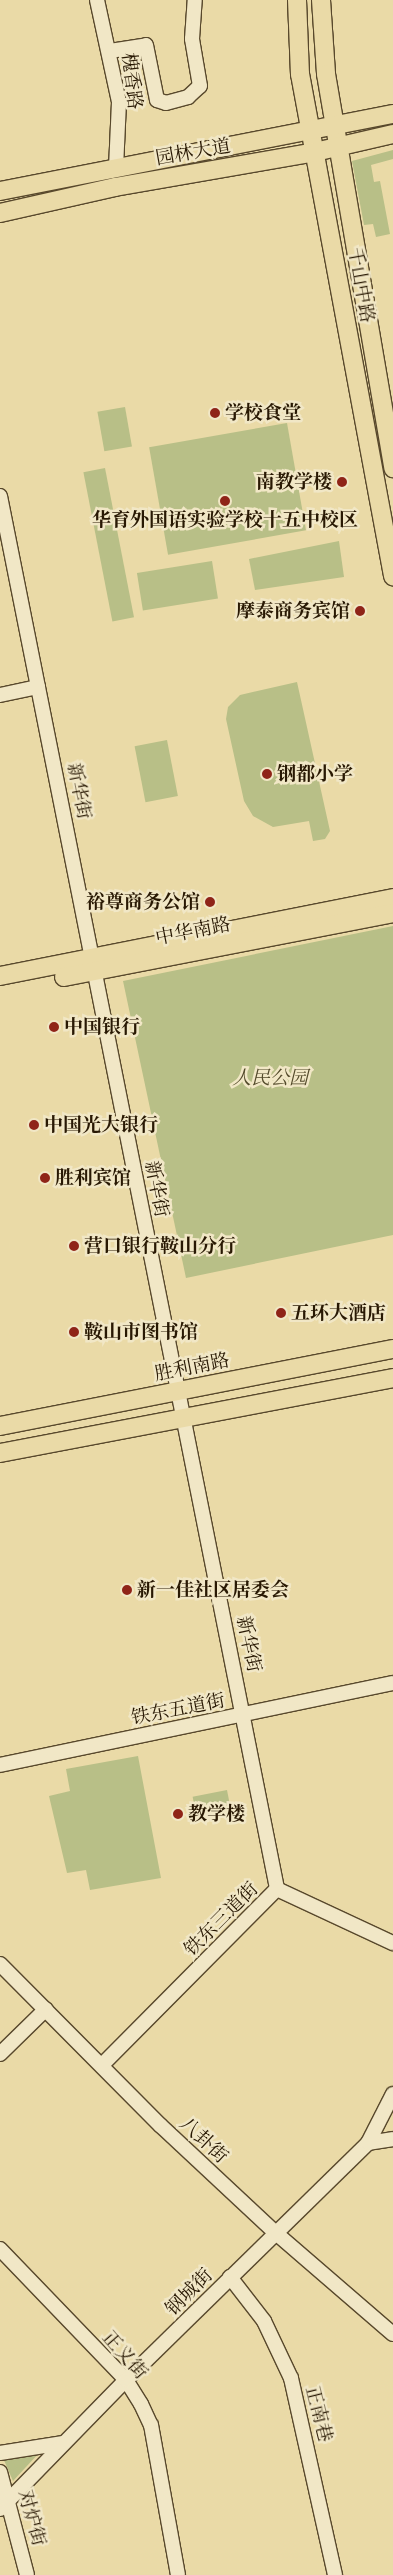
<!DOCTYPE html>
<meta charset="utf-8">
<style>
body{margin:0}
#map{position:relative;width:393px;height:2575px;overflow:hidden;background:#eadaa7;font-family:"Gentium Book Plus","Noto Serif SC",serif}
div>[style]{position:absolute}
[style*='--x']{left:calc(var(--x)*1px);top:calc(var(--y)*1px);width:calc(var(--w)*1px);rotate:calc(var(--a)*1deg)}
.green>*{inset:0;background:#b8bf87;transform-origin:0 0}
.roads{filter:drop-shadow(1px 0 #58482c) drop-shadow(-1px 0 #58482c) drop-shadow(0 1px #58482c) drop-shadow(0 -1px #58482c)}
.minor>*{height:14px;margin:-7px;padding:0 7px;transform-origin:7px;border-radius:7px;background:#f1e7c6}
.major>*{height:18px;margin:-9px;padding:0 9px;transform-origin:9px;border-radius:9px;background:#eadaa7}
.dots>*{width:14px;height:14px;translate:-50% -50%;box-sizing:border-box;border:2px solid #f1e7c6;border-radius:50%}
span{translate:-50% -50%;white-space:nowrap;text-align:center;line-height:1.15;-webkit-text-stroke:5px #f1e7c6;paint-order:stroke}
.street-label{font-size:19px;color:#281803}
.poi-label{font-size:19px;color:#281803;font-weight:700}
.left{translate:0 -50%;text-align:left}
.right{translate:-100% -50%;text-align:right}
.park-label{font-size:19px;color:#534a2b;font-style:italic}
</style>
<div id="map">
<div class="green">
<div style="clip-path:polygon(393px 150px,393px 159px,371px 165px,374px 182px,380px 181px,390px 234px,376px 237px,373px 224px,364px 225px,352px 161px)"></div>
<div style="left:125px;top:407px;width:40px;height:28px;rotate:80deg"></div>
<div style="left:287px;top:423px;width:109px;height:140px;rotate:80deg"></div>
<div style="left:105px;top:468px;width:152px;height:22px;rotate:79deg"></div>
<div style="clip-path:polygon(339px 541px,344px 577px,255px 590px,249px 559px)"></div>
<div style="left:212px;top:561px;width:38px;height:76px;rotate:81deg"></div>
<div style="clip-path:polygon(297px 682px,330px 831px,325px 839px,313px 841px,309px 821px,273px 827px,253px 816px,244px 801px,226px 719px,228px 707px,240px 695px)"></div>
<div style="left:167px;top:740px;width:57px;height:33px;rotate:79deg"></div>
<div style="clip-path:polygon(393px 926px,393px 1235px,186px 1278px,123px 981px)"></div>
<div style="clip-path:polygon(138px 1756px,161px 1878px,90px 1890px,86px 1870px,67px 1873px,49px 1796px,70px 1791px,66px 1769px)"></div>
<div style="left:227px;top:1790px;width:15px;height:35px;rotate:79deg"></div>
<div style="clip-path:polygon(39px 2453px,13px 2481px,3px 2458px)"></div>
</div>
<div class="roads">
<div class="minor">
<div style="--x:97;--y:0;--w:104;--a:77.8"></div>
<div style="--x:119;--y:102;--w:66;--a:92.6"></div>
<div style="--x:110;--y:51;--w:36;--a:-9"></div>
<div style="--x:146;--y:45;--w:56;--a:78.7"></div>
<div style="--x:157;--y:100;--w:9;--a:18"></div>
<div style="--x:166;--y:103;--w:23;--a:-15"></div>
<div style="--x:188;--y:97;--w:16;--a:-43"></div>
<div style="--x:200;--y:86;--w:48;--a:-99.7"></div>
<div style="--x:192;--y:39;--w:39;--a:-86"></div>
<div style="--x:0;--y:496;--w:1420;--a:78.75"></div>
<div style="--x:0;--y:695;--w:39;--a:-12"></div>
<div style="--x:0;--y:1765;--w:401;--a:-11.8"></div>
<div style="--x:277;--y:1889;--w:128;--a:25"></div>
<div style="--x:0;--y:1964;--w:228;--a:45.2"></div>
<div style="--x:161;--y:2126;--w:158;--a:43"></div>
<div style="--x:277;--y:2234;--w:153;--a:40.8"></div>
<div style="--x:0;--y:2054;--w:64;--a:-44.4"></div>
<div style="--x:102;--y:2065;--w:248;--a:-45.2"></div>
<div style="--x:368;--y:2143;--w:25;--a:-9"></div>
<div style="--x:0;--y:2249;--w:182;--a:46.1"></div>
<div style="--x:126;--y:2380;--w:28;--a:58"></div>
<div style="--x:141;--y:2404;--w:23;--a:65"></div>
<div style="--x:151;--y:2425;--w:152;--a:79.8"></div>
<div style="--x:230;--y:2277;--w:56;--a:52.3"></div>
<div style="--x:264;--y:2321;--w:63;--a:64.7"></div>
<div style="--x:291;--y:2378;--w:202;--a:77.4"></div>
<div style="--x:0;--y:2453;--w:64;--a:-9"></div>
<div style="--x:0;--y:2472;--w:106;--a:75.3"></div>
<div style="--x:0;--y:2509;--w:180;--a:-45.7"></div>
<div style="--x:126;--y:2380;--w:339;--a:-44.4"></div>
<div style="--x:368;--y:2143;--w:55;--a:-63"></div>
</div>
<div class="major">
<div style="--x:297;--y:0;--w:74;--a:87.7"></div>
<div style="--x:300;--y:74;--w:511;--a:79.5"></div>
<div style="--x:321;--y:0;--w:74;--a:86.1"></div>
<div style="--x:326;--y:74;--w:400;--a:80.3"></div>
<div style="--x:0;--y:191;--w:400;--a:-11.1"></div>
<div style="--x:0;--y:213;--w:118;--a:-12.7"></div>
<div style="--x:115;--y:187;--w:203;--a:-9.9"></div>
<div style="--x:315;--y:152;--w:80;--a:-13"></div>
<div style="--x:0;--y:976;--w:401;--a:-11.2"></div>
<div style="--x:64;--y:977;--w:335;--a:-11"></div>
<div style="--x:0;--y:1426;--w:400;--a:-11.1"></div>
<div style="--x:0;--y:1453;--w:400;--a:-10.8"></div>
</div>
</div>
<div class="dots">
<div style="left:215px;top:413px;background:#8f2418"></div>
<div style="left:342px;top:482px;background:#8f2418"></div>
<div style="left:225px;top:501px;background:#8f2418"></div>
<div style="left:360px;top:611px;background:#8f2418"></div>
<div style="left:267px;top:774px;background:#8f2418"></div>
<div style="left:210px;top:902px;background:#8f2418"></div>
<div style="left:54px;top:1027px;background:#8f2418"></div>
<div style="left:34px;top:1125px;background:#8f2418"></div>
<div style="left:45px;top:1178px;background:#8f2418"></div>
<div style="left:74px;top:1246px;background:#8f2418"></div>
<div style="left:281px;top:1313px;background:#8f2418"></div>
<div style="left:74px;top:1332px;background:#8f2418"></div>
<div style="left:127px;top:1590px;background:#8f2418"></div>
<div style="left:178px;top:1814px;background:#8f2418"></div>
</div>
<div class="street-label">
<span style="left:132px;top:81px;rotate:83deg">槐香路</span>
<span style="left:193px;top:152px;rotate:-10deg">园林大道</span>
<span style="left:361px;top:285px;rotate:80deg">千山中路</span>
<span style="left:79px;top:791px;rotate:79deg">新华街</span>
<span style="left:193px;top:931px;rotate:-11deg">中华南路</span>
<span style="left:157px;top:1189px;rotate:79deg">新华街</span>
<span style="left:192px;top:1367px;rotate:-11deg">胜利南路</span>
<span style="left:249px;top:1644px;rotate:78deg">新华街</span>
<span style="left:178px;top:1709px;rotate:-11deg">铁东五道街</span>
<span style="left:221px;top:1919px;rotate:-45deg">铁东三道街</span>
<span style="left:204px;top:2140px;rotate:43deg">八卦街</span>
<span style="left:189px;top:2292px;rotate:-45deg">钢城街</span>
<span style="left:125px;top:2355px;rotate:49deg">正义街</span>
<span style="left:319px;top:2414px;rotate:76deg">正南巷</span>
<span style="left:32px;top:2518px;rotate:75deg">对炉街</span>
</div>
<div class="poi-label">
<span class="left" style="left:225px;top:413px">学校食堂</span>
<span class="right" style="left:332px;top:482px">南教学楼</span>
<span style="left:225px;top:520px">华育外国语实验学校十五中校区</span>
<span class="right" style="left:350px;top:611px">摩泰商务宾馆</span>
<span class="left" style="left:277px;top:774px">钢都小学</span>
<span class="right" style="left:200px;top:902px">裕尊商务公馆</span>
<span class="left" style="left:64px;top:1027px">中国银行</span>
<span class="left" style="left:44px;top:1125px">中国光大银行</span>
<span class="left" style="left:55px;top:1178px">胜利宾馆</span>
<span class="left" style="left:84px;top:1246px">营口银行鞍山分行</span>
<span class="left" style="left:291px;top:1313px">五环大酒店</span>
<span class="left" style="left:84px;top:1332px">鞍山市图书馆</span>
<span class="left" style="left:137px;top:1590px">新一佳社区居委会</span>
<span class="left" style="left:188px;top:1814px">教学楼</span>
</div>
<div class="park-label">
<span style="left:270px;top:1078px">人民公园</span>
</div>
</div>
